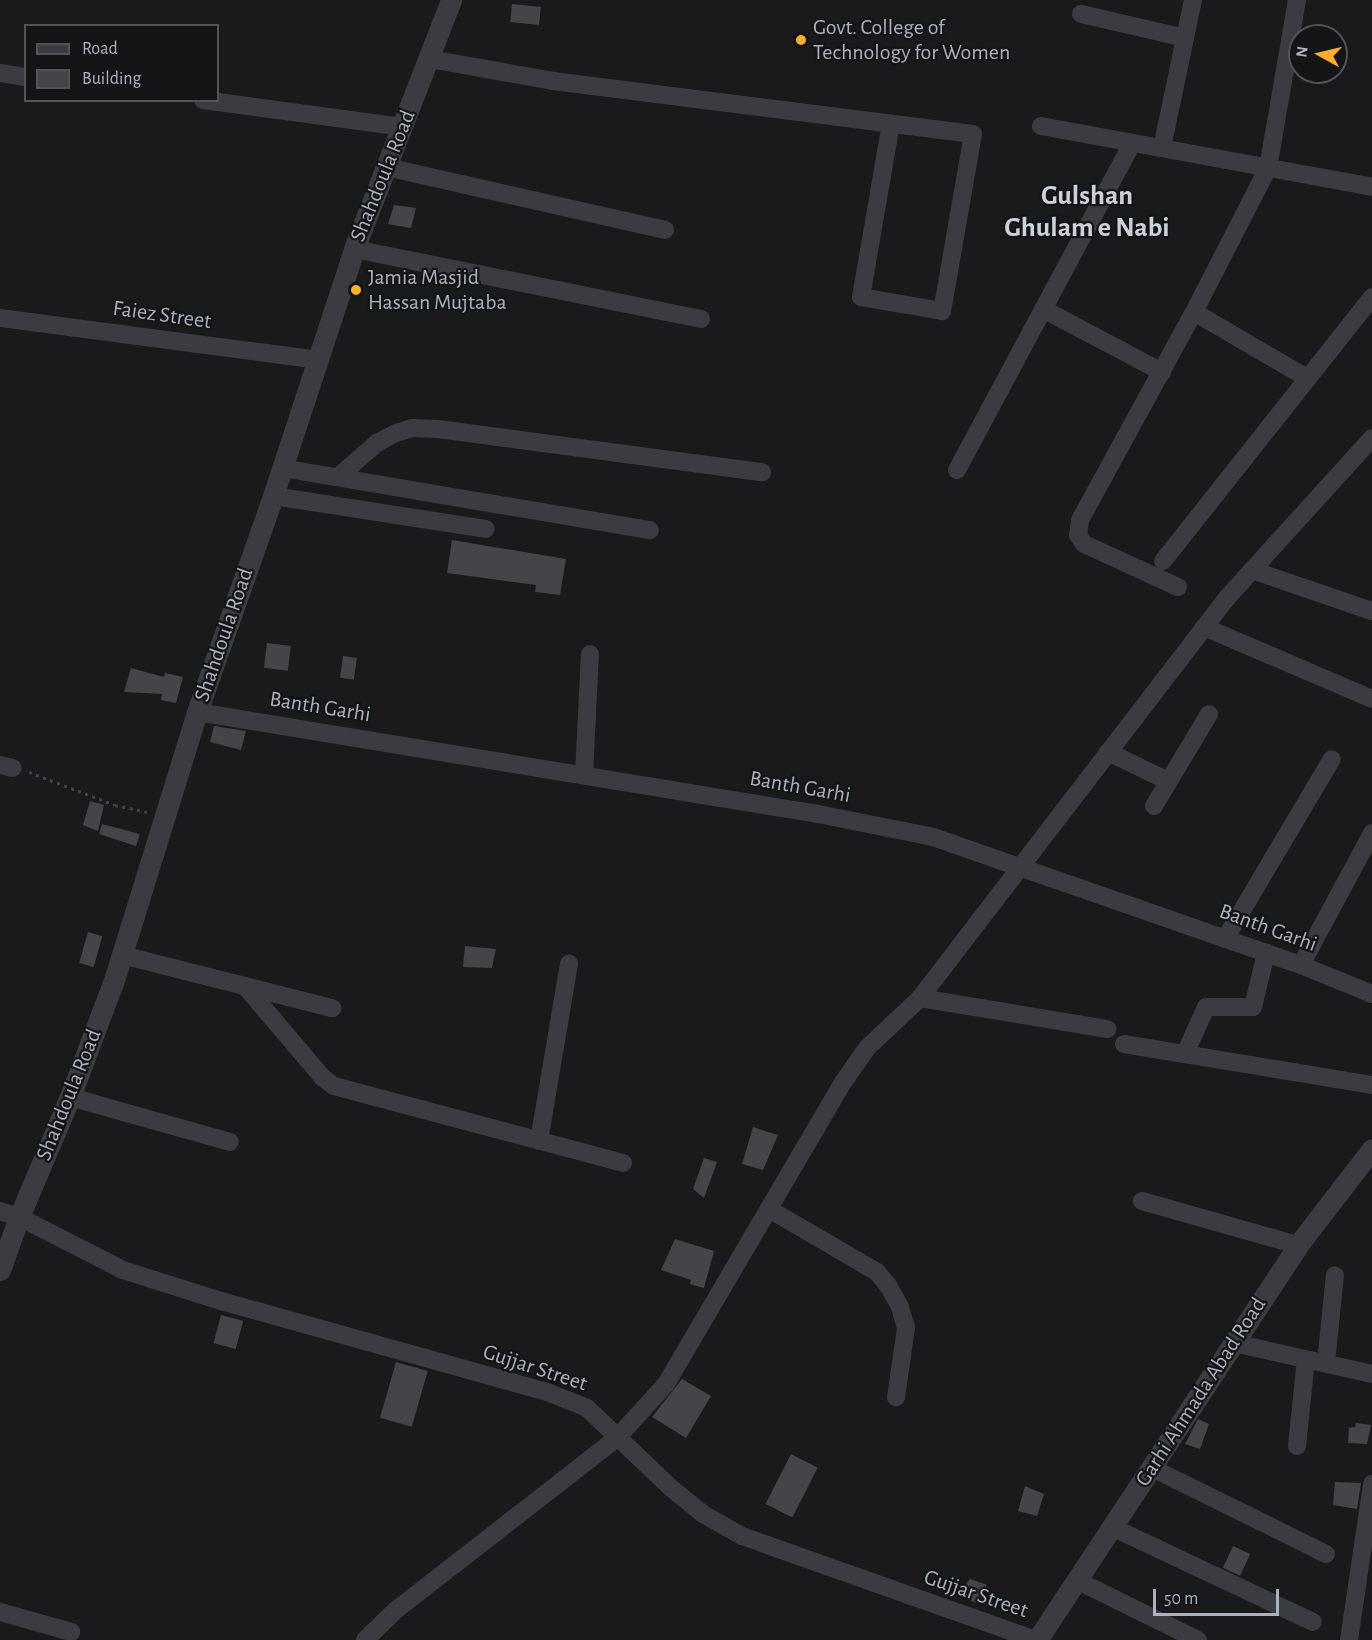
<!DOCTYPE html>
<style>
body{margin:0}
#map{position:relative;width:1372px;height:1640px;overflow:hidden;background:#1a1a1c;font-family:"Alegreya Sans",sans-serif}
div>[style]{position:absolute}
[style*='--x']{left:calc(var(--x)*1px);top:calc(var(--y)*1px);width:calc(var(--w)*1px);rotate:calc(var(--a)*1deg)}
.building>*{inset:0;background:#434549;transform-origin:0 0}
.path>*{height:3px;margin-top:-1.5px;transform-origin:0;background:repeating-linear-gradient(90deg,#404349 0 3px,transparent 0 7.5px)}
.minor>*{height:18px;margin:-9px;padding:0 9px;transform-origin:9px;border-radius:9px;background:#3a3c42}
.tertiary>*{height:21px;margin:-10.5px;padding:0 10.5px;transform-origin:10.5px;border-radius:10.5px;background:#3a3c42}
.dots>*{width:16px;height:16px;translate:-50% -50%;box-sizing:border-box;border:3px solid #141517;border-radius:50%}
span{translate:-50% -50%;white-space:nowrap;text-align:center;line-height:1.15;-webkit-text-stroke:4.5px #141517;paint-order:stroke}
.poi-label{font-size:22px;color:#abb2bd}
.left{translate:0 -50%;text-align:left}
.street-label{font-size:22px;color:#abb2bd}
.district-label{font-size:28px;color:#ccd0d8;font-weight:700}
.legend{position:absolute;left:24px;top:24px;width:195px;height:78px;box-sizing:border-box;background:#141517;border:2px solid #505459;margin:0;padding:8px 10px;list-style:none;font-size:18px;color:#abb2bd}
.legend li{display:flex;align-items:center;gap:12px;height:30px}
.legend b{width:30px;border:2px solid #505459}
.north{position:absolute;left:1288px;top:24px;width:60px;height:60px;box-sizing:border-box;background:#141517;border:2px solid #505459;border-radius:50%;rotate:278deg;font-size:16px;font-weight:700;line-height:24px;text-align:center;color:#abb2bd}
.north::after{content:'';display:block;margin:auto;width:21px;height:27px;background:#ffac2f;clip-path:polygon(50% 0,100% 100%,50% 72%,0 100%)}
.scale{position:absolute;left:1153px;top:1589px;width:126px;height:27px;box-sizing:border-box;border:3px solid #abb2bd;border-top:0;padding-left:8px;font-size:18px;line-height:21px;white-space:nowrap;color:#abb2bd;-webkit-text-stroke:4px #141517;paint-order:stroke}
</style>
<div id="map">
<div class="building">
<div style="left:512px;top:4px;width:29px;height:18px;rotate:6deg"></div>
<div style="clip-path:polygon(394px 205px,416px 208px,411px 228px,388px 224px)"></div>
<div style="clip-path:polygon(452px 540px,566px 559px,560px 595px,535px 592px,536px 585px,447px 573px)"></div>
<div style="left:267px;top:643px;width:24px;height:25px;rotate:7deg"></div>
<div style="left:343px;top:656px;width:14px;height:22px;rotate:8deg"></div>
<div style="clip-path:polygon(131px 668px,164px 677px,165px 673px,183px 677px,176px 703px,161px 700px,162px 694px,124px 692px)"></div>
<div style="clip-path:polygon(214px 726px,246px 731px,241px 750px,210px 742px)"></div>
<div style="clip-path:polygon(90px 801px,104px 805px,98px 831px,83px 825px)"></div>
<div style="clip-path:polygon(102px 824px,140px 834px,136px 846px,99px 834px)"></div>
<div style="left:88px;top:932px;width:15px;height:32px;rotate:16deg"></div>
<div style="clip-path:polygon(465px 946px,496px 949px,492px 968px,463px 967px)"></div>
<div style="clip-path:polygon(753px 1127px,778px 1135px,763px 1170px,742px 1164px)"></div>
<div style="clip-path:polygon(704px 1158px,717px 1162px,704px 1198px,693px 1189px)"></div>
<div style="clip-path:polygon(675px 1239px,714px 1251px,704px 1288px,690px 1284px,691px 1280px,661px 1270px)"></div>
<div style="left:221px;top:1315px;width:23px;height:29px;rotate:15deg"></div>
<div style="left:396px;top:1362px;width:33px;height:58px;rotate:16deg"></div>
<div style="clip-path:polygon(682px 1379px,711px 1396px,686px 1438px,652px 1417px)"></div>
<div style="clip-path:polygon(1198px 1419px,1209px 1424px,1200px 1449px,1185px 1444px)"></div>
<div style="clip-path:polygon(1356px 1423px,1371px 1425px,1367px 1444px,1348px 1443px,1349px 1428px,1355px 1427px)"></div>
<div style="left:791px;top:1454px;width:30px;height:56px;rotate:27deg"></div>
<div style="clip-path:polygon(1335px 1482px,1361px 1483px,1357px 1509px,1333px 1505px)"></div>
<div style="clip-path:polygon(1025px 1486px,1044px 1494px,1037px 1516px,1018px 1511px)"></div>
<div style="left:1233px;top:1546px;width:19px;height:24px;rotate:25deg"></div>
<div style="clip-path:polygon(970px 1579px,987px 1585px,976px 1603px,957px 1595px)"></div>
</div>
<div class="path">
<div style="--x:29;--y:772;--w:92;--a:21"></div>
<div style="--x:115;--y:805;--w:33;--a:12"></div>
</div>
<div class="minor">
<div style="--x:1081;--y:14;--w:107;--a:13"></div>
<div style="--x:430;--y:59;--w:125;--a:10.1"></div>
<div style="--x:553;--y:81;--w:423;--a:7.2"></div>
<div style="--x:973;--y:134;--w:180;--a:99.9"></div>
<div style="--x:942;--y:311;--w:82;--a:-170.2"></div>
<div style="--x:861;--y:297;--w:176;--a:-80.2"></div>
<div style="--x:0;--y:73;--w:26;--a:9"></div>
<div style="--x:203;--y:100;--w:201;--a:7.7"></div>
<div style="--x:1041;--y:126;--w:337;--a:10.4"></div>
<div style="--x:1162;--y:148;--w:151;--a:-78.2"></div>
<div style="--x:386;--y:167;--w:286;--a:12.7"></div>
<div style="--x:354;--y:249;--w:354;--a:11.4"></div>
<div style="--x:1043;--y:309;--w:135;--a:27.9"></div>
<div style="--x:1194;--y:312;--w:131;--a:30.3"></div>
<div style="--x:0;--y:318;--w:320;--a:7.5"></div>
<div style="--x:282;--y:468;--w:373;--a:9.6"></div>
<div style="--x:957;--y:470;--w:371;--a:-61.8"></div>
<div style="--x:338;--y:477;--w:52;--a:-41.1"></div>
<div style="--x:377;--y:443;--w:21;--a:-28"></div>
<div style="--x:396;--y:433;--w:17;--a:-17"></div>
<div style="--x:412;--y:428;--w:26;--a:2"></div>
<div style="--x:438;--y:429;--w:327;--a:7.6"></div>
<div style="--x:273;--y:496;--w:215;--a:8.8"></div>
<div style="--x:1163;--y:561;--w:337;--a:-51.6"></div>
<div style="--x:1252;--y:570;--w:127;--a:18.9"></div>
<div style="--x:1178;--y:587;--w:103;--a:-155.4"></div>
<div style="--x:1084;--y:544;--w:11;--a:-124"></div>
<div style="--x:1078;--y:535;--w:15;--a:-82"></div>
<div style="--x:1080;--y:520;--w:237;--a:-61.3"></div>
<div style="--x:1194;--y:312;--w:162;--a:-62.8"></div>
<div style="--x:1268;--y:168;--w:170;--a:-80.2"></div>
<div style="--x:1204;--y:627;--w:183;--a:23.2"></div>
<div style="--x:197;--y:712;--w:629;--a:9.33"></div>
<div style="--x:818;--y:814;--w:117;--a:11.3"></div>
<div style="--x:933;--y:837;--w:390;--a:19.2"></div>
<div style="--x:1301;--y:965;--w:77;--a:22.2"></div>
<div style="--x:1108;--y:752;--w:67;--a:25.8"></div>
<div style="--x:0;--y:765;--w:13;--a:13"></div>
<div style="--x:584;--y:775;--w:121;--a:-87.2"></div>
<div style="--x:1154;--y:806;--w:107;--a:-59.1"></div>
<div style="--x:1225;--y:939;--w:209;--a:-59.3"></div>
<div style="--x:122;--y:955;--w:217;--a:14.2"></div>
<div style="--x:1301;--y:965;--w:150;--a:-61.7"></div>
<div style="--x:245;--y:986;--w:121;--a:49.7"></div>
<div style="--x:323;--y:1078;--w:14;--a:36"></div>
<div style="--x:334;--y:1086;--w:299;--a:14.9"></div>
<div style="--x:920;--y:998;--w:190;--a:9.4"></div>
<div style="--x:1124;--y:1044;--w:251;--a:9.4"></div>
<div style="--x:1185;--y:1054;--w:51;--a:-65.9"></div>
<div style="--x:1206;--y:1007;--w:47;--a:0"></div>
<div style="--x:1253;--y:1007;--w:56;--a:-76.5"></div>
<div style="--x:70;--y:1097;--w:166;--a:15.7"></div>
<div style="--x:539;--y:1141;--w:180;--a:-80.4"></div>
<div style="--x:1142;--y:1201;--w:162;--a:15.8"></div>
<div style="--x:769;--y:1209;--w:125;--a:30.3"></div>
<div style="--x:877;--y:1272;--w:19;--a:51"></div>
<div style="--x:889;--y:1287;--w:23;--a:61"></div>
<div style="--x:900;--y:1307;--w:22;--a:74"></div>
<div style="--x:906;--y:1328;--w:70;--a:98.2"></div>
<div style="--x:0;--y:1211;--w:20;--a:18"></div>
<div style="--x:19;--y:1217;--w:117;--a:27"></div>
<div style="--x:123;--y:1270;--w:103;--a:17.6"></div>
<div style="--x:221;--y:1301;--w:338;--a:15.6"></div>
<div style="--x:547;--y:1392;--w:43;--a:21.8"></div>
<div style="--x:587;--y:1408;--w:116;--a:43.6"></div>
<div style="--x:671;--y:1488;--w:41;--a:39.1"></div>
<div style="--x:703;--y:1514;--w:45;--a:29.4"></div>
<div style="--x:742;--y:1536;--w:311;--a:19.5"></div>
<div style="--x:1234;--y:1343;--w:141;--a:12.7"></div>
<div style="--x:1326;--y:1363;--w:88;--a:-84.2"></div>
<div style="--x:1297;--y:1446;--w:87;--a:-84.1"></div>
<div style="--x:1152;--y:1468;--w:194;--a:26.3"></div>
<div style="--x:1112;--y:1527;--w:222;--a:25.3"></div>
<div style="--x:1076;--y:1580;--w:136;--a:26.2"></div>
<div style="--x:0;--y:1612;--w:74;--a:15.7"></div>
<div style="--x:365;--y:1640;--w:43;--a:-44.1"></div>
<div style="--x:396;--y:1610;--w:279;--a:-37.9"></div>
<div style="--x:616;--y:1439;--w:74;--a:-47.7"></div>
<div style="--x:666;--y:1384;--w:351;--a:-59.6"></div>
<div style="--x:844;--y:1081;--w:40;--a:-55.1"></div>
<div style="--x:867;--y:1048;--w:73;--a:-43.3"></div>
<div style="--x:920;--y:998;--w:503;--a:-52.51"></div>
<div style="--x:1226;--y:599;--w:217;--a:-47.8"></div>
<div style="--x:1349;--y:1640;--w:158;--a:-81.6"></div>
</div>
<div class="tertiary">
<div style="--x:0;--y:1270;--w:56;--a:-70.3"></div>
<div style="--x:19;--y:1217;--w:130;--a:-67"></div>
<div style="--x:70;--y:1097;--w:128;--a:-69.4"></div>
<div style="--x:115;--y:977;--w:277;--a:-72.8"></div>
<div style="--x:197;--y:712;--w:229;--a:-70.6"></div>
<div style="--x:273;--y:496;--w:260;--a:-71.8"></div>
<div style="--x:354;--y:249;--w:267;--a:-68.7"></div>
<div style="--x:1037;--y:1640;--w:473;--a:-56.5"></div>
<div style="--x:1298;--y:1245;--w:121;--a:-52.4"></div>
</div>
<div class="dots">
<div style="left:801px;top:40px;background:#ffac2f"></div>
<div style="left:356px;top:290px;background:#ffac2f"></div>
</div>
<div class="poi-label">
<span class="left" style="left:813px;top:40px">Govt. College of<br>Technology for Women</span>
<span class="left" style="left:368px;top:290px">Jamia Masjid<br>Hassan Mujtaba</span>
</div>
<div class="street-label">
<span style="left:383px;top:176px;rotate:-68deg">Shahdoula Road</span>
<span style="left:162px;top:315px;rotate:8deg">Faiez Street</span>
<span style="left:224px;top:635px;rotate:-71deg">Shahdoula Road</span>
<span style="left:320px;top:707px;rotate:9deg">Banth Garhi</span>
<span style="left:800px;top:787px;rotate:10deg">Banth Garhi</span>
<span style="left:1268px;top:928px;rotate:20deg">Banth Garhi</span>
<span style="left:69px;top:1095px;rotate:-68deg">Shahdoula Road</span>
<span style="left:535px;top:1368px;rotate:18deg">Gujjar Street</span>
<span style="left:1201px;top:1392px;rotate:-57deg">Garhi Ahmada Abad Road</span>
<span style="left:976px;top:1594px;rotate:19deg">Gujjar Street</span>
</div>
<div class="district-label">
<span style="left:1087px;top:212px">Gulshan<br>Ghulam e Nabi</span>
</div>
<ul class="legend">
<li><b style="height:8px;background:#3a3c42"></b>Road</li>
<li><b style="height:16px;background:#434549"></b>Building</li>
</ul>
<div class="north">N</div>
<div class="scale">50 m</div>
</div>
